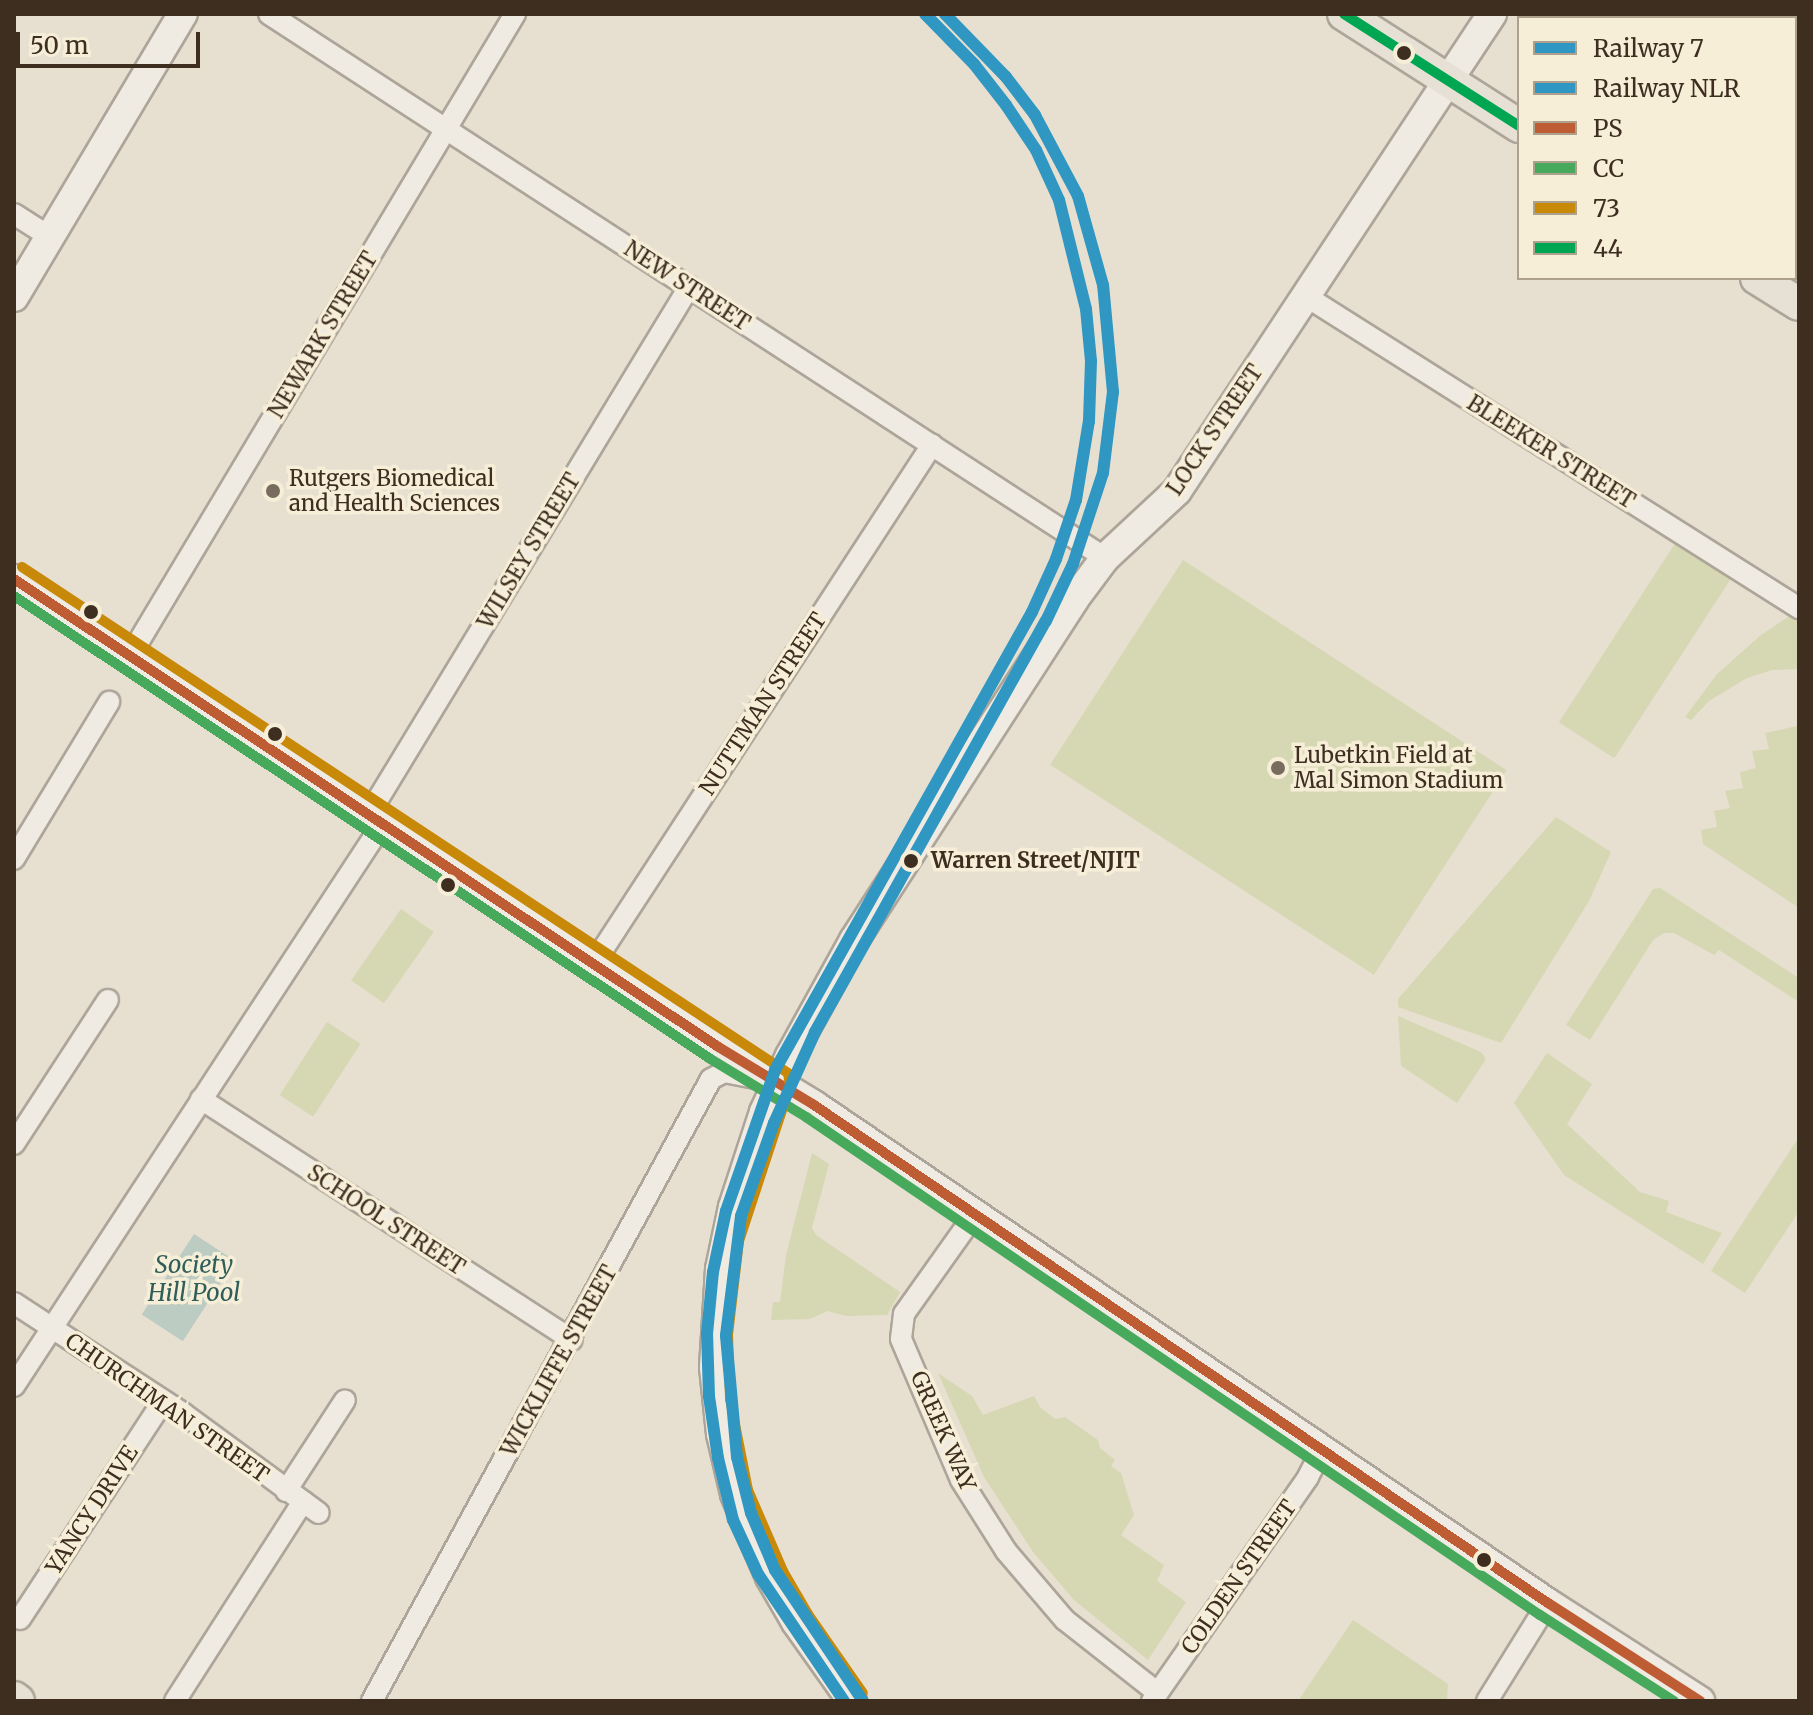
<!DOCTYPE html>
<style>
body{margin:0}
#map{position:relative;width:1813px;height:1715px;overflow:hidden;background:#e7e0d1;font-family:Merriweather,serif}
div>[style]{position:absolute}
[style*='--x']{left:calc(var(--x)*1px);top:calc(var(--y)*1px);width:calc(var(--w)*1px);rotate:calc(var(--a)*1deg)}
.green>*{inset:0;background:#d6d7b3;transform-origin:0 0}
.water>*{inset:0;background:#bcccc2;transform-origin:0 0}
.roads{filter:drop-shadow(2px 0 #ada599) drop-shadow(-2px 0 #ada599) drop-shadow(0 2px #ada599) drop-shadow(0 -2px #ada599)}
.street>*{height:20px;margin:-10px;padding:0 10px;transform-origin:10px;border-radius:10px;background:#efebe3}
.secondary>*{height:28px;margin:-14px;padding:0 14px;transform-origin:14px;border-radius:14px;background:#efebe3}
.primary>*{height:32px;margin:-16px;padding:0 16px;transform-origin:16px;border-radius:16px;background:#e6e1d4}
.bus-1>*{height:10px;margin:-5px;padding:0 5px;transform-origin:5px;border-radius:5px;background:#be5c33}
.bus-2>*{height:10px;margin:-5px;padding:0 5px;transform-origin:5px;border-radius:5px;background:#47a95c}
.bus-3>*{height:10px;margin:-5px;padding:0 5px;transform-origin:5px;border-radius:5px;background:#c88808}
.bus-4>*{height:10px;margin:-5px;padding:0 5px;transform-origin:5px;border-radius:5px;background:#00a651}
.rail-1>*{height:12px;margin:-6px;padding:0 6px;transform-origin:6px;border-radius:6px;background:#3096c2}
.rail-2>*{height:12px;margin:-6px;padding:0 6px;transform-origin:6px;border-radius:6px;background:#3096c2}
.dots>*{width:22px;height:22px;translate:-50% -50%;box-sizing:border-box;border:4px solid #f7eed8;border-radius:50%}
span{translate:-50% -50%;white-space:nowrap;text-align:center;line-height:1.15;-webkit-text-stroke:7px #f7eed8;paint-order:stroke}
.street-label{font-size:22px;color:#3d2e20}
.poi-label{font-size:22px;color:#3d2e20}
.left{translate:0 -50%;text-align:left}
.stop-label{font-size:22px;color:#3d2e20;font-weight:700}
.water-label{font-size:24px;color:#2f5d5a;font-style:italic}
.frame{position:absolute;inset:0;border:16px solid #3d2e20;pointer-events:none}
.legend{position:absolute;left:1517px;top:16px;width:280px;height:264px;box-sizing:border-box;background:#f7eed8;border:2px solid #ada18e;margin:0;padding:10px 14px;list-style:none;font-size:24px;color:#3d2e20}
.legend li{display:flex;align-items:center;gap:16px;height:40px}
.legend b{width:40px;border:2px solid #ada18e}
.scale{position:absolute;left:16px;top:32px;width:184px;height:36px;box-sizing:border-box;border:4px solid #3d2e20;border-top:0;padding-left:10px;font-size:24px;line-height:28px;white-space:nowrap;color:#3d2e20;-webkit-text-stroke:6px #f7eed8;paint-order:stroke}
</style>
<div id="map">
<div class="green">
<div style="left:1676px;top:542px;width:66px;height:215px;rotate:33deg"></div>
<div style="left:1183px;top:560px;width:386px;height:244px;rotate:33deg"></div>
<div style="clip-path:polygon(1791px 615px,1799px 620px,1799px 669px,1772px 670px,1747px 678px,1709px 701px,1691px 720px,1685px 717px,1717px 674px,1761px 635px)"></div>
<div style="clip-path:polygon(1797px 726px,1799px 733px,1799px 908px,1703px 844px,1701px 830px,1717px 827px,1714px 811px,1730px 808px,1725px 791px,1743px 788px,1740px 772px,1756px 768px,1752px 751px,1769px 749px,1765px 733px)"></div>
<div style="clip-path:polygon(1556px 817px,1611px 852px,1589px 901px,1501px 1043px,1398px 1007px,1398px 999px)"></div>
<div style="clip-path:polygon(1660px 888px,1799px 978px,1799px 1002px,1719px 950px,1714px 955px,1674px 933px,1664px 933px,1653px 940px,1590px 1040px,1566px 1025px,1653px 889px)"></div>
<div style="left:401px;top:909px;width:40px;height:87px;rotate:35deg"></div>
<div style="clip-path:polygon(1398px 1016px,1481px 1052px,1486px 1059px,1457px 1103px,1401px 1066px)"></div>
<div style="left:327px;top:1022px;width:40px;height:87px;rotate:33deg"></div>
<div style="clip-path:polygon(1547px 1053px,1592px 1084px,1567px 1124px,1640px 1192px,1669px 1201px,1666px 1212px,1722px 1233px,1703px 1264px,1564px 1175px,1514px 1103px)"></div>
<div style="clip-path:polygon(1799px 1137px,1799px 1211px,1745px 1293px,1711px 1271px)"></div>
<div style="clip-path:polygon(812px 1153px,829px 1164px,812px 1228px,816px 1235px,900px 1292px,887px 1315px,846px 1316px,827px 1311px,810px 1319px,771px 1320px,773px 1302px,780px 1302px,786px 1255px)"></div>
<div style="clip-path:polygon(938px 1373px,972px 1396px,983px 1415px,1034px 1396px,1040px 1407px,1055px 1419px,1065px 1417px,1098px 1440px,1100px 1448px,1115px 1460px,1111px 1466px,1121px 1473px,1134px 1515px,1121px 1535px,1164px 1565px,1157px 1581px,1186px 1602px,1148px 1660px,1074px 1600px,1033px 1552px,984px 1477px)"></div>
<div style="clip-path:polygon(1353px 1620px,1448px 1684px,1447px 1701px,1298px 1701px)"></div>
</div>
<div class="water">
<div style="left:194px;top:1234px;width:49px;height:96px;rotate:33deg"></div>
</div>
<div class="roads">
<div class="street">
<div style="--x:269;--y:14;--w:997;--a:33.05"></div>
<div style="--x:1795;--y:164;--w:7;--a:-56"></div>
<div style="--x:14;--y:214;--w:43;--a:32.6"></div>
<div style="--x:1304;--y:295;--w:586;--a:32.31"></div>
<div style="--x:130;--y:656;--w:749;--a:-59.05"></div>
<div style="--x:369;--y:814;--w:617;--a:-58.73"></div>
<div style="--x:14;--y:859;--w:184;--a:-58.8"></div>
<div style="--x:594;--y:963;--w:619;--a:-56.88"></div>
<div style="--x:201;--y:1099;--w:442;--a:33"></div>
<div style="--x:14;--y:1144;--w:172;--a:-56.9"></div>
<div style="--x:975;--y:1214;--w:123;--a:125.4"></div>
<div style="--x:904;--y:1314;--w:25;--a:97"></div>
<div style="--x:901;--y:1339;--w:153;--a:66.9"></div>
<div style="--x:961;--y:1480;--w:84;--a:57.6"></div>
<div style="--x:1006;--y:1551;--w:91;--a:49.5"></div>
<div style="--x:1065;--y:1620;--w:118;--a:38.1"></div>
<div style="--x:14;--y:1303;--w:203;--a:33.1"></div>
<div style="--x:184;--y:1414;--w:167;--a:36.3"></div>
<div style="--x:14;--y:1386;--w:673;--a:-56.76"></div>
<div style="--x:286;--y:1491;--w:108;--a:-57"></div>
<div style="--x:20;--y:1619;--w:261;--a:-56.7"></div>
<div style="--x:175;--y:1701;--w:237;--a:-57.3"></div>
<div style="--x:372;--y:1701;--w:708;--a:-61.41"></div>
<div style="--x:711;--y:1079;--w:15;--a:-28"></div>
<div style="--x:724;--y:1072;--w:38;--a:11"></div>
<div style="--x:1152;--y:1701;--w:273;--a:-55.1"></div>
<div style="--x:1308;--y:1477;--w:30;--a:-63"></div>
<div style="--x:1487;--y:1701;--w:115;--a:-58.1"></div>
</div>
<div class="secondary">
<div style="--x:14;--y:297;--w:330;--a:-59.2"></div>
<div style="--x:14;--y:579;--w:844;--a:33.6"></div>
<div style="--x:717;--y:1046;--w:114;--a:31.3"></div>
<div style="--x:814;--y:1105;--w:887;--a:34.16"></div>
<div style="--x:1548;--y:1603;--w:181;--a:32.8"></div>
<div style="--x:852;--y:1701;--w:97;--a:-125.3"></div>
<div style="--x:796;--y:1622;--w:52;--a:-120"></div>
<div style="--x:770;--y:1577;--w:90;--a:-112.9"></div>
<div style="--x:735;--y:1494;--w:62;--a:-103.1"></div>
<div style="--x:721;--y:1434;--w:67;--a:-96"></div>
<div style="--x:714;--y:1367;--w:98;--a:-86.5"></div>
<div style="--x:720;--y:1269;--w:63;--a:-78.2"></div>
<div style="--x:733;--y:1207;--w:100;--a:-71.9"></div>
<div style="--x:764;--y:1112;--w:62;--a:-65.1"></div>
<div style="--x:790;--y:1056;--w:132;--a:-61.1"></div>
<div style="--x:854;--y:940;--w:404;--a:-57.1"></div>
<div style="--x:1073;--y:601;--w:54;--a:-53.3"></div>
<div style="--x:1105;--y:558;--w:98;--a:-42.9"></div>
<div style="--x:1177;--y:491;--w:572;--a:-56.56"></div>
</div>
<div class="primary">
<div style="--x:1344;--y:14;--w:208;--a:32.6"></div>
<div style="--x:1757;--y:278;--w:49;--a:31.8"></div>
<div style="--x:14;--y:1698;--w:5;--a:37"></div>
</div>
</div>
<div class="bus-1">
<div style="--x:14;--y:579;--w:844;--a:33.6"></div>
<div style="--x:717;--y:1046;--w:114;--a:31.3"></div>
<div style="--x:814;--y:1105;--w:887;--a:34.16"></div>
<div style="--x:1548;--y:1603;--w:181;--a:32.8"></div>
</div>
<div class="bus-2">
<div style="--x:14;--y:596;--w:835;--a:33.61"></div>
<div style="--x:709;--y:1058;--w:114;--a:31.3"></div>
<div style="--x:806;--y:1117;--w:887;--a:34.16"></div>
<div style="--x:1540;--y:1615;--w:159;--a:32.7"></div>
</div>
<div class="bus-3">
<div style="--x:22;--y:567;--w:918;--a:33.45"></div>
<div style="--x:788;--y:1073;--w:13;--a:81"></div>
<div style="--x:790;--y:1086;--w:163;--a:108.2"></div>
<div style="--x:739;--y:1241;--w:94;--a:96.7"></div>
<div style="--x:728;--y:1334;--w:65;--a:88.2"></div>
<div style="--x:730;--y:1399;--w:93;--a:78.8"></div>
<div style="--x:748;--y:1490;--w:88;--a:66.6"></div>
<div style="--x:783;--y:1571;--w:50;--a:59.8"></div>
<div style="--x:808;--y:1614;--w:96;--a:55.2"></div>
</div>
<div class="bus-4">
<div style="--x:1344;--y:14;--w:208;--a:32.6"></div>
</div>
<div class="rail-1">
<div style="--x:863;--y:1701;--w:158;--a:-123.9"></div>
<div style="--x:775;--y:1570;--w:62;--a:-112.8"></div>
<div style="--x:751;--y:1513;--w:58;--a:-104"></div>
<div style="--x:737;--y:1457;--w:122;--a:-95.2"></div>
<div style="--x:726;--y:1335;--w:120;--a:-82.8"></div>
<div style="--x:741;--y:1216;--w:99;--a:-70.5"></div>
<div style="--x:774;--y:1123;--w:100;--a:-65.7"></div>
<div style="--x:815;--y:1032;--w:471;--a:-60.7"></div>
<div style="--x:1046;--y:621;--w:63;--a:-64.7"></div>
<div style="--x:1073;--y:564;--w:96;--a:-71.8"></div>
<div style="--x:1103;--y:473;--w:82;--a:-83"></div>
<div style="--x:1113;--y:392;--w:107;--a:-95.3"></div>
<div style="--x:1103;--y:285;--w:92;--a:-105.7"></div>
<div style="--x:1078;--y:196;--w:92;--a:-118"></div>
<div style="--x:1035;--y:115;--w:48;--a:-127.3"></div>
<div style="--x:1006;--y:77;--w:88;--a:-134.1"></div>
</div>
<div class="rail-2">
<div style="--x:844;--y:1701;--w:153;--a:-124.1"></div>
<div style="--x:758;--y:1574;--w:60;--a:-114.8"></div>
<div style="--x:733;--y:1520;--w:64;--a:-103.6"></div>
<div style="--x:718;--y:1458;--w:63;--a:-98.3"></div>
<div style="--x:709;--y:1396;--w:62;--a:-91.8"></div>
<div style="--x:707;--y:1334;--w:62;--a:-84.5"></div>
<div style="--x:713;--y:1272;--w:62;--a:-78"></div>
<div style="--x:726;--y:1211;--w:149;--a:-70.8"></div>
<div style="--x:775;--y:1070;--w:525;--a:-60.7"></div>
<div style="--x:1032;--y:612;--w:58;--a:-65.6"></div>
<div style="--x:1056;--y:559;--w:62;--a:-71.3"></div>
<div style="--x:1076;--y:500;--w:80;--a:-80.7"></div>
<div style="--x:1089;--y:421;--w:60;--a:-88.1"></div>
<div style="--x:1091;--y:361;--w:52;--a:-95.5"></div>
<div style="--x:1086;--y:309;--w:112;--a:-103.9"></div>
<div style="--x:1059;--y:200;--w:55;--a:-114.7"></div>
<div style="--x:1036;--y:150;--w:54;--a:-123.7"></div>
<div style="--x:1006;--y:105;--w:52;--a:-128"></div>
<div style="--x:974;--y:64;--w:70;--a:-134.4"></div>
</div>
<div class="dots">
<div style="left:1404px;top:53px;background:#3d2e20"></div>
<div style="left:273px;top:491px;background:#786c5e"></div>
<div style="left:91px;top:612px;background:#3d2e20"></div>
<div style="left:275px;top:734px;background:#3d2e20"></div>
<div style="left:1278px;top:768px;background:#786c5e"></div>
<div style="left:911px;top:861px;background:#3d2e20"></div>
<div style="left:448px;top:885px;background:#3d2e20"></div>
<div style="left:1484px;top:1560px;background:#3d2e20"></div>
</div>
<div class="street-label">
<span style="left:687px;top:286px;rotate:33deg">NEW STREET</span>
<span style="left:323px;top:335px;rotate:-59deg">NEWARK STREET</span>
<span style="left:1215px;top:430px;rotate:-56deg">LOCK STREET</span>
<span style="left:1551px;top:452px;rotate:32deg">BLEEKER STREET</span>
<span style="left:529px;top:551px;rotate:-59deg">WILSEY STREET</span>
<span style="left:763px;top:704px;rotate:-57deg">NUTTMAN STREET</span>
<span style="left:386px;top:1220px;rotate:33deg">SCHOOL STREET</span>
<span style="left:559px;top:1361px;rotate:-61deg">WICKLIFFE STREET</span>
<span style="left:167px;top:1408px;rotate:35deg">CHURCHMAN STREET</span>
<span style="left:943px;top:1431px;rotate:66deg">GREEK WAY</span>
<span style="left:92px;top:1510px;rotate:-57deg">YANCY DRIVE</span>
<span style="left:1239px;top:1577px;rotate:-55deg">COLDEN STREET</span>
</div>
<div class="poi-label">
<span class="left" style="left:289px;top:491px">Rutgers Biomedical<br>and Health Sciences</span>
<span class="left" style="left:1294px;top:768px">Lubetkin Field at<br>Mal Simon Stadium</span>
</div>
<div class="stop-label">
<span class="left" style="left:931px;top:861px">Warren Street/NJIT</span>
</div>
<div class="water-label">
<span style="left:194px;top:1279px">Society<br>Hill Pool</span>
</div>
<div class="frame"></div>
<ul class="legend">
<li><b style="height:10px;background:#3096c2"></b>Railway 7</li>
<li><b style="height:10px;background:#3096c2"></b>Railway NLR</li>
<li><b style="height:10px;background:#be5c33"></b>PS</li>
<li><b style="height:10px;background:#47a95c"></b>CC</li>
<li><b style="height:10px;background:#c88808"></b>73</li>
<li><b style="height:10px;background:#00a651"></b>44</li>
</ul>
<div class="scale">50 m</div>
</div>
